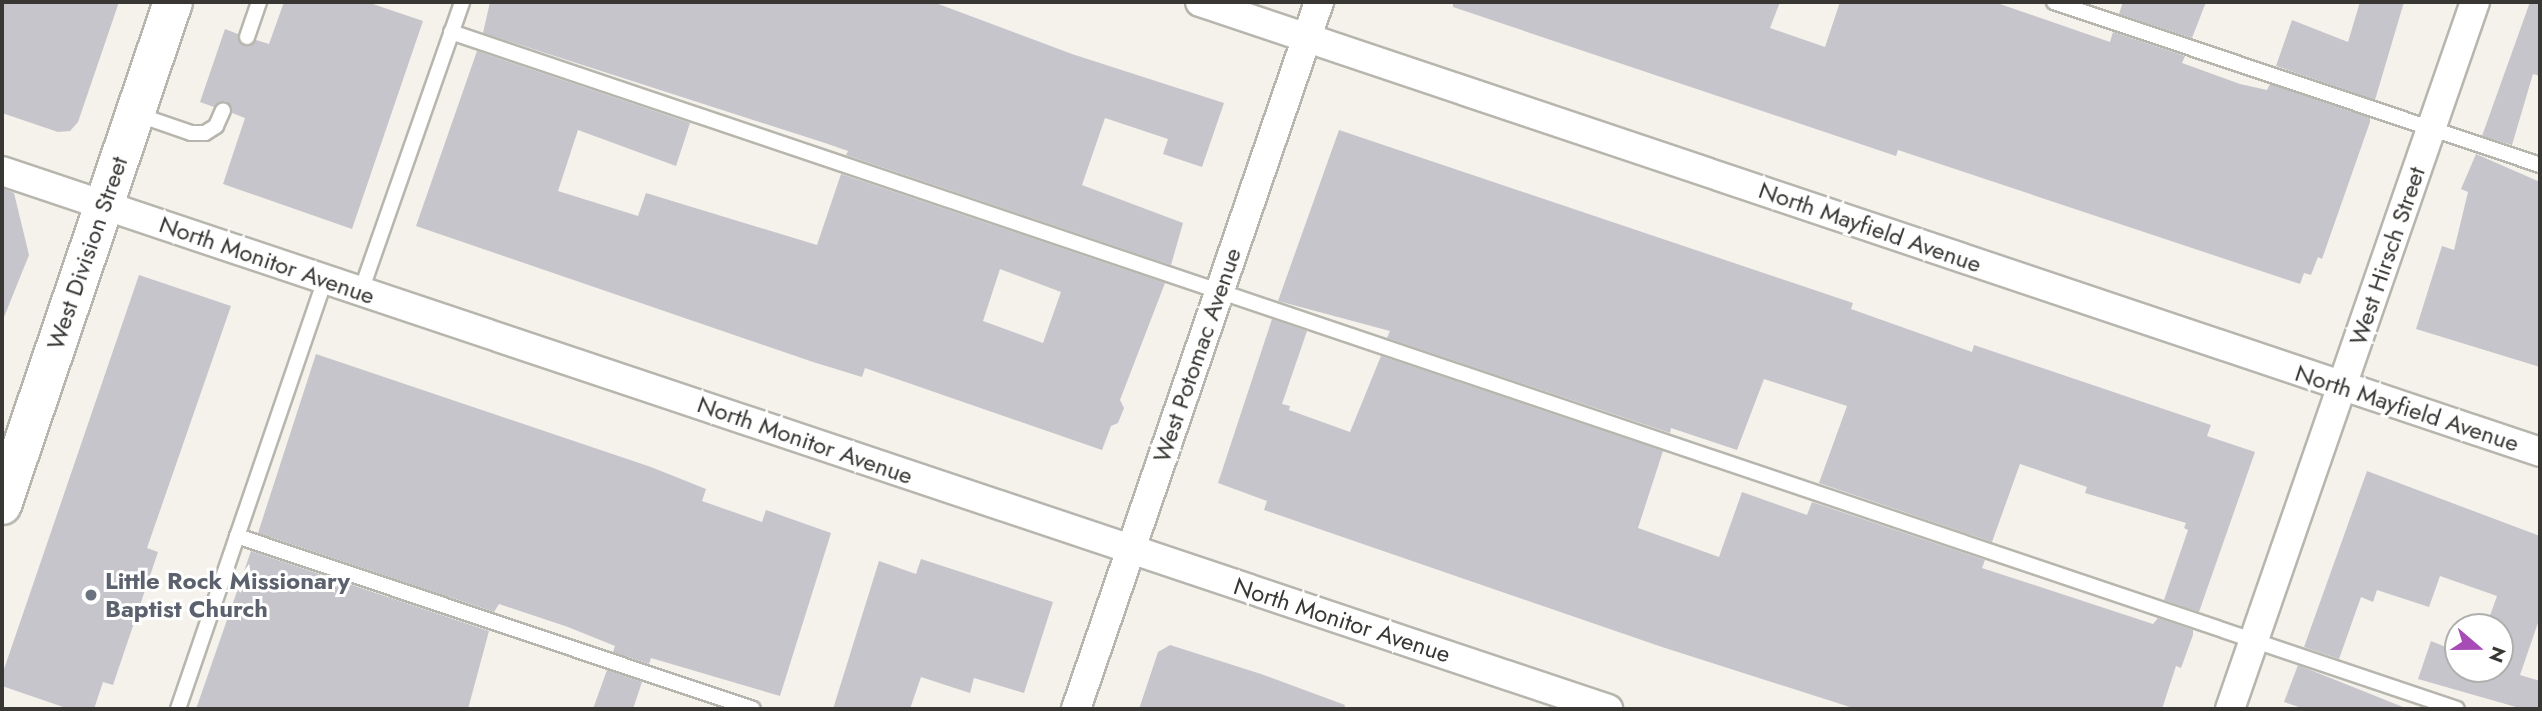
<!DOCTYPE html>
<style>
body{margin:0}
#map{position:relative;width:2542px;height:711px;overflow:hidden;background:#f4f2ea;font-family:Jost,sans-serif}
div>[style]{position:absolute}
[style*='--x']{left:calc(var(--x)*1px);top:calc(var(--y)*1px);width:calc(var(--w)*1px);rotate:calc(var(--a)*1deg)}
.building>*{inset:0;background:#c7c5cc}
.roads{filter:drop-shadow(2px 0 #b7b6ae) drop-shadow(-2px 0 #b7b6ae) drop-shadow(0 2px #b7b6ae) drop-shadow(0 -2px #b7b6ae)}
.service>*{height:14px;margin:-7px;padding:0 7px;transform-origin:7px;border-radius:7px;background:#fff}
.minor>*{height:28px;margin:-14px;padding:0 14px;transform-origin:14px;border-radius:14px;background:#fff}
.secondary>*{height:38px;margin:-19px;padding:0 19px;transform-origin:19px;border-radius:19px;background:#fff}
.dots>*{width:19px;height:19px;translate:-50% -50%;box-sizing:border-box;border:4px solid #fff;border-radius:50%}
span{translate:-50% -50%;white-space:nowrap;text-align:center;line-height:1.15;-webkit-text-stroke:6px #fff;paint-order:stroke}
.street-label{font-size:24px;color:#383734}
.worship-label{font-size:24px;color:#5b616d;font-weight:700}
.left{translate:0 -50%;text-align:left}
.frame{position:absolute;inset:0;border:4px solid #383734;pointer-events:none}
.north{position:absolute;left:2444px;top:613px;width:70px;height:70px;box-sizing:border-box;background:#fff;border:2px solid #afafae;border-radius:50%;rotate:110deg;font-size:19px;font-weight:700;line-height:28px;text-align:center;color:#383734}
.north::after{content:'';display:block;margin:auto;width:24px;height:32px;background:#a74bb6;clip-path:polygon(50% 0,100% 100%,50% 72%,0 100%)}
</style>
<div id="map">
<div class="building">
<div style="clip-path:polygon(2px 2px,119px 2px,78px 122px,70px 131px,58px 132px,2px 113px)"></div>
<div style="clip-path:polygon(284px 2px,367px 2px,423px 21px,352px 229px,223px 184px,245px 118px,232px 113px,226px 101px,214px 107px,200px 102px,225px 29px,238px 34px,245px 46px,256px 40px,269px 44px)"></div>
<div style="clip-path:polygon(490px 2px,933px 2px,1072px 54px,1224px 103px,1202px 167px,1163px 154px,1168px 139px,1105px 118px,1082px 185px,1183px 223px,1171px 265px,846px 155px,848px 151px,825px 143px,483px 33px)"></div>
<div style="clip-path:polygon(1453px 2px,1780px 2px,1770px 28px,1825px 47px,1840px 2px,1994px 2px,2110px 42px,2113px 32px,2185px 56px,2182px 63px,2240px 84px,2267px 90px,2270px 84px,2370px 118px,2370px 122px,2322px 259px,2318px 257px,2311px 275px,2304px 273px,2300px 284px,1898px 150px,1896px 156px,1453px 7px)"></div>
<div style="clip-path:polygon(2123px 2px,2206px 2px,2192px 38px,2119px 14px)"></div>
<div style="clip-path:polygon(2360px 2px,2404px 2px,2375px 100px,2276px 66px,2292px 20px,2348px 42px)"></div>
<div style="clip-path:polygon(2530px 2px,2540px 2px,2540px 76px,2533px 74px,2512px 145px,2482px 136px)"></div>
<div style="clip-path:polygon(evenodd,477px 51px,690px 123px,676px 166px,578px 130px,558px 191px,638px 216px,646px 193px,817px 245px,841px 174px,1165px 283px,1120px 400px,1124px 408px,1118px 423px,1111px 426px,1102px 450px,865px 368px,862px 377px,813px 362px,416px 226px,477px 51px,1000px 269px,1061px 292px,1043px 343px,983px 321px,1000px 269px)"></div>
<div style="clip-path:polygon(1339px 130px,1853px 303px,1851px 309px,1972px 352px,1974px 345px,2211px 425px,2207px 436px,2255px 452px,2199px 612px,2164px 600px,2188px 530px,2184px 528px,2186px 523px,2085px 493px,2087px 487px,2020px 464px,1992px 542px,1819px 483px,1847px 406px,1764px 379px,1737px 450px,1671px 428px,1670px 433px,1387px 338px,1390px 331px,1278px 301px)"></div>
<div style="clip-path:polygon(2476px 154px,2540px 182px,2540px 367px,2416px 329px,2442px 246px,2454px 250px,2468px 192px,2461px 189px)"></div>
<div style="clip-path:polygon(2px 188px,14px 193px,29px 255px,2px 322px)"></div>
<div style="clip-path:polygon(139px 275px,231px 306px,147px 548px,158px 552px,113px 685px,103px 682px,94px 709px,69px 709px,2px 686px,2px 675px)"></div>
<div style="clip-path:polygon(1272px 319px,1307px 331px,1282px 404px,1290px 406px,1289px 410px,1350px 432px,1381px 356px,1663px 451px,1638px 528px,1719px 557px,1742px 492px,1807px 515px,1812px 502px,1985px 560px,1982px 568px,2153px 624px,2158px 618px,2193px 630px,2193px 635px,2181px 668px,2176px 666px,2162px 709px,1856px 709px,1662px 647px,1264px 510px,1267px 501px,1218px 483px)"></div>
<div style="clip-path:polygon(316px 354px,651px 467px,706px 489px,702px 501px,762px 522px,766px 510px,831px 533px,780px 696px,651px 658px,649px 664px,613px 652px,615px 646px,568px 627px,499px 604px,494px 612px,258px 533px)"></div>
<div style="clip-path:polygon(2367px 471px,2540px 536px,2540px 617px,2520px 675px,2540px 681px,2540px 709px,2523px 709px,2418px 679px,2431px 641px,2458px 652px,2458px 669px,2500px 669px,2500px 627px,2486px 627px,2497px 596px,2440px 576px,2429px 607px,2377px 590px,2373px 602px,2361px 597px,2339px 659px,2304px 647px)"></div>
<div style="clip-path:polygon(251px 551px,489px 631px,468px 709px,196px 709px)"></div>
<div style="clip-path:polygon(921px 559px,1053px 602px,1024px 693px,974px 678px,970px 693px,921px 677px,910px 709px,833px 709px,879px 561px,916px 574px)"></div>
<div style="clip-path:polygon(1170px 645px,1261px 674px,1345px 705px,1344px 709px,1139px 709px,1158px 652px)"></div>
<div style="clip-path:polygon(2298px 665px,2403px 707px,2402px 709px,2305px 709px,2284px 702px)"></div>
<div style="clip-path:polygon(607px 670px,642px 682px,633px 709px,593px 709px)"></div>
</div>
<div class="roads">
<div class="service">
<div style="--x:2054;--y:2;--w:513;--a:18.54"></div>
<div style="--x:451;--y:32;--w:2117;--a:18.65"></div>
<div style="--x:247;--y:37;--w:37;--a:-71"></div>
<div style="--x:136;--y:114;--w:58;--a:19.1"></div>
<div style="--x:191;--y:133;--w:14;--a:0"></div>
<div style="--x:205;--y:133;--w:13;--a:-32"></div>
<div style="--x:216;--y:126;--w:17;--a:-66"></div>
<div style="--x:361;--y:291;--w:306;--a:-70.7"></div>
<div style="--x:237;--y:536;--w:544;--a:18.53"></div>
<div style="--x:178;--y:709;--w:454;--a:-71.1"></div>
</div>
<div class="minor">
<div style="--x:1200;--y:2;--w:1414;--a:18.56"></div>
<div style="--x:2;--y:171;--w:1694;--a:18.52"></div>
<div style="--x:1076;--y:709;--w:748;--a:-71.03"></div>
<div style="--x:2230;--y:709;--w:748;--a:-70.89"></div>
</div>
<div class="secondary">
<div style="--x:2;--y:505;--w:531;--a:-71.22"></div>
</div>
</div>
<div class="dots">
<div style="left:91px;top:595px;background:#6b7280"></div>
</div>
<div class="street-label">
<span style="left:1870px;top:227px;rotate:19deg">North Mayfield Avenue</span>
<span style="left:87px;top:253px;rotate:-71deg">West Division Street</span>
<span style="left:2387px;top:256px;rotate:-71deg">West Hirsch Street</span>
<span style="left:267px;top:260px;rotate:19deg">North Monitor Avenue</span>
<span style="left:1197px;top:355px;rotate:-71deg">West Potomac Avenue</span>
<span style="left:2407px;top:408px;rotate:18deg">North Mayfield Avenue</span>
<span style="left:805px;top:440px;rotate:19deg">North Monitor Avenue</span>
<span style="left:1342px;top:620px;rotate:18deg">North Monitor Avenue</span>
</div>
<div class="worship-label">
<span class="left" style="left:105px;top:595px">Little Rock Missionary<br>Baptist Church</span>
</div>
<div class="frame"></div>
<div class="north">N</div>
</div>
